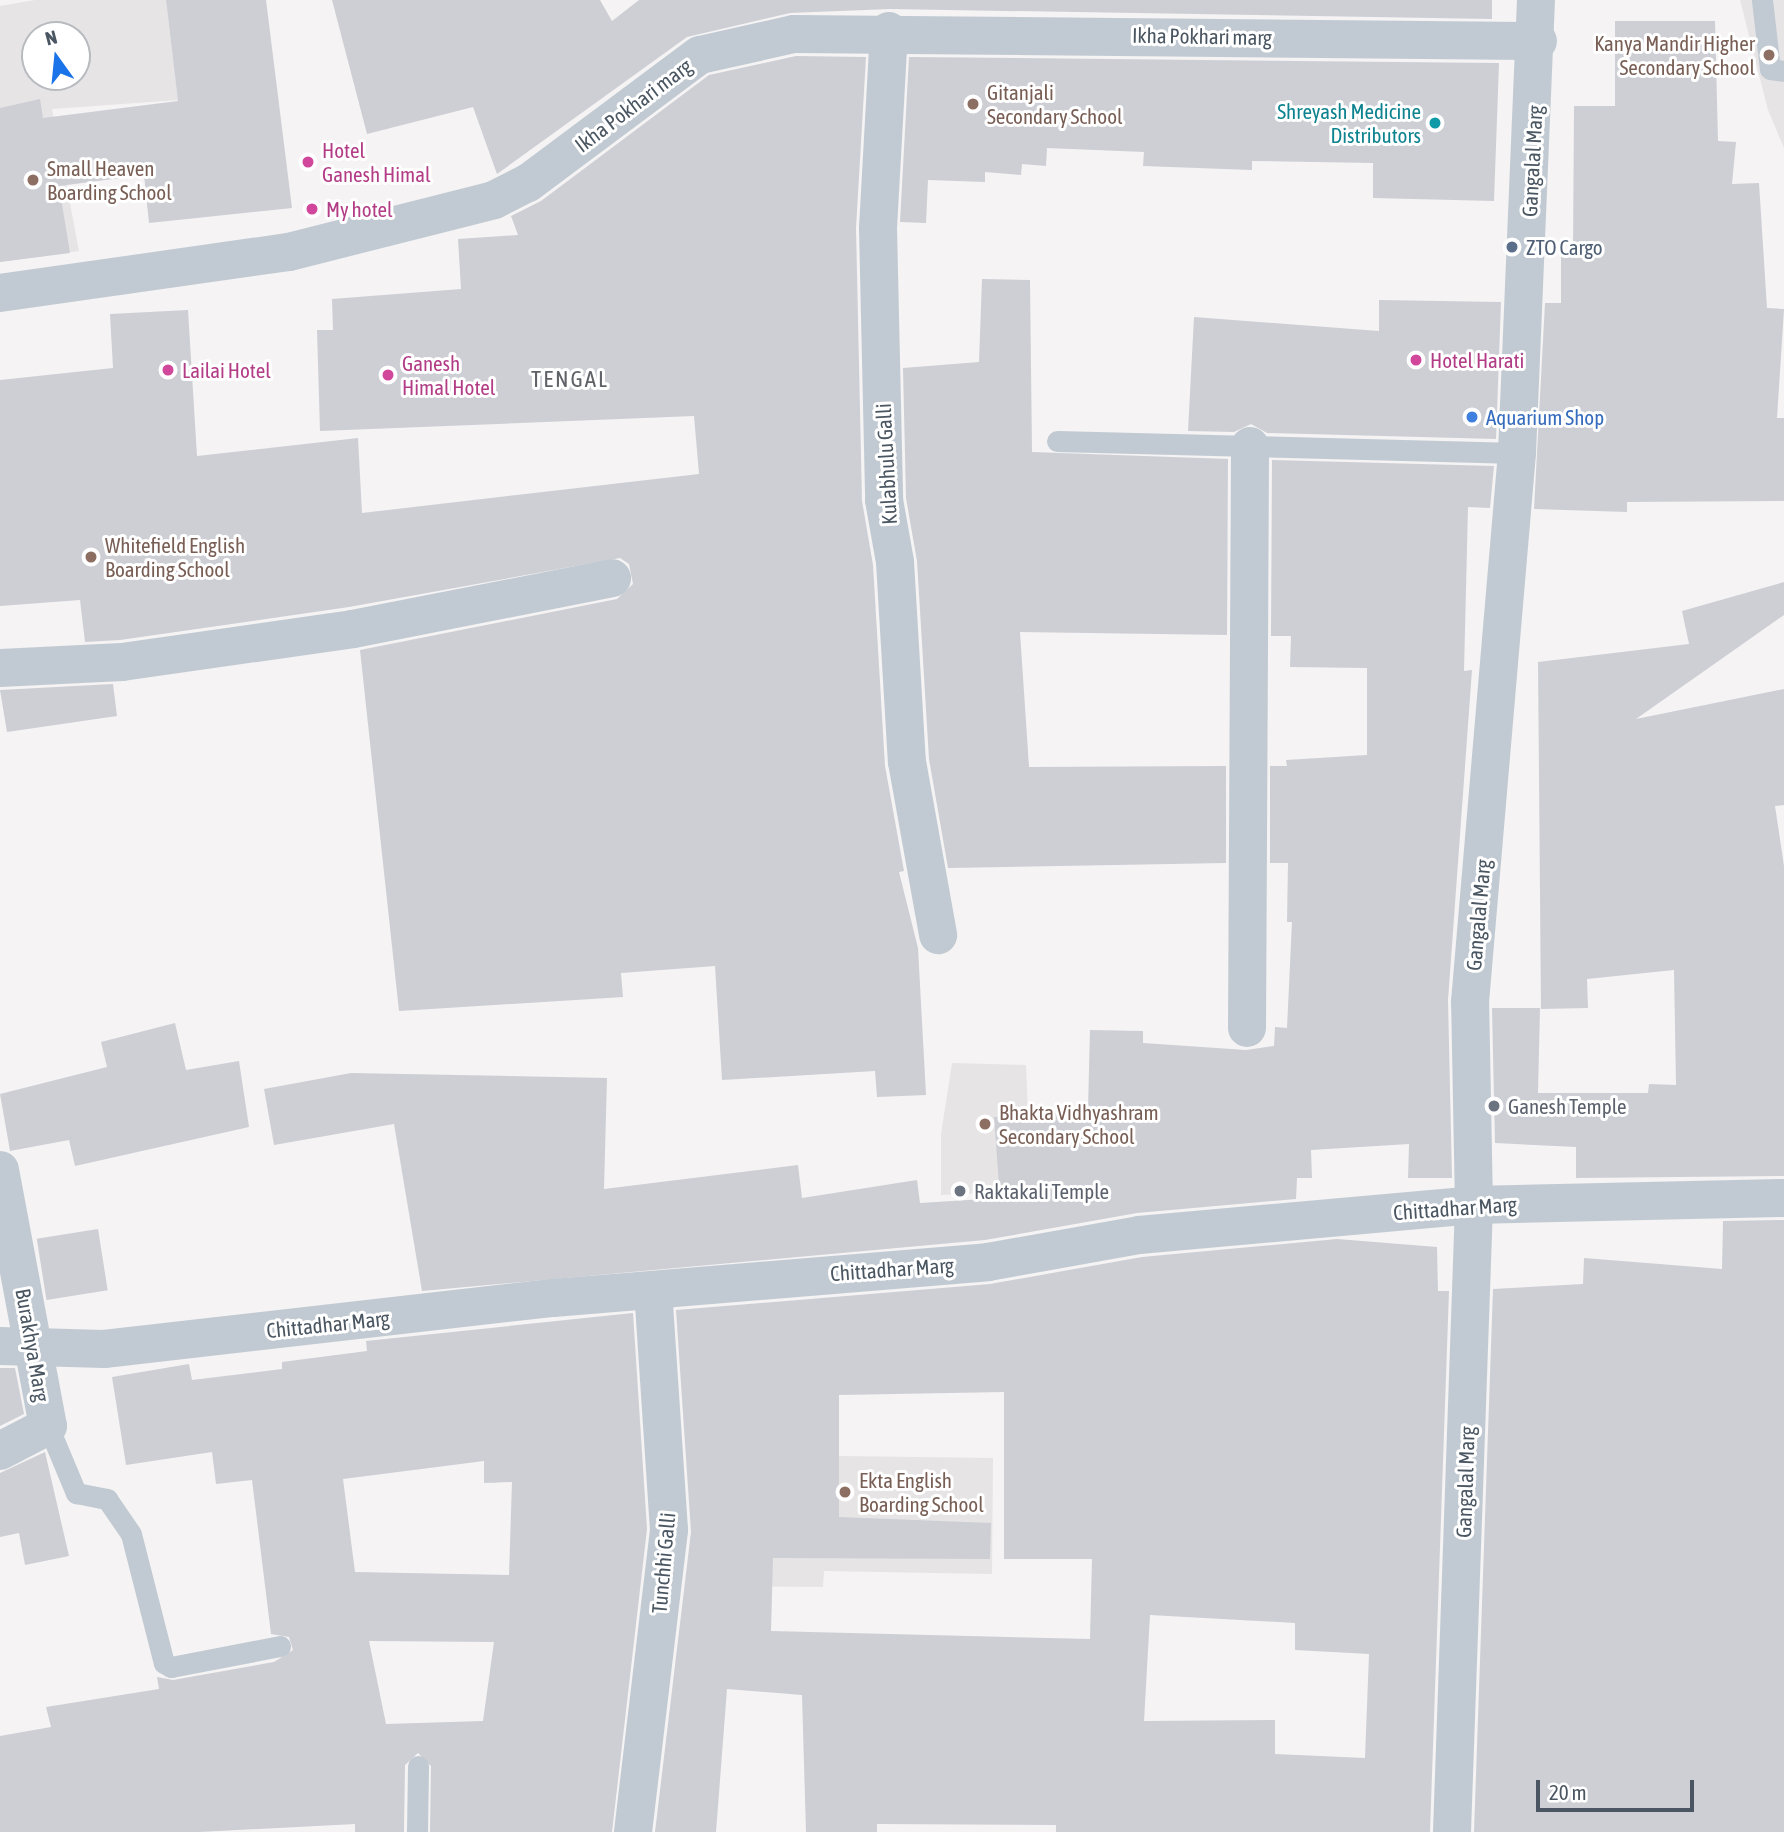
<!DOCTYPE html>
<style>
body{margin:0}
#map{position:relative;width:1784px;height:1832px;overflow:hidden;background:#f5f3f3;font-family:"Asap Condensed",sans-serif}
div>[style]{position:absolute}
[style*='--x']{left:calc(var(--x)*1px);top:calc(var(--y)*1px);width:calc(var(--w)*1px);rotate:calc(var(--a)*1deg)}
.education>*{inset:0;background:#e6e4e5}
.building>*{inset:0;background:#cdcfd5;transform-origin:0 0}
.service>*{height:21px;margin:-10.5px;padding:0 10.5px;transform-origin:10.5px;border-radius:10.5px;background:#c1cad2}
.minor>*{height:38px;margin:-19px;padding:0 19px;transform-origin:19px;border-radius:19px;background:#c1cad2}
.tertiary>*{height:38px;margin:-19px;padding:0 19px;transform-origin:19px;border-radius:19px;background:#c1cad2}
.dots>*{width:19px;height:19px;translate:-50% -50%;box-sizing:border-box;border:4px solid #fff;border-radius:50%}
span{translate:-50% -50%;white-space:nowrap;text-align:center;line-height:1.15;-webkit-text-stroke:6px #fff;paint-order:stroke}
.street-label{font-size:21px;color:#4a5661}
.education-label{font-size:21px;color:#785e54}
.right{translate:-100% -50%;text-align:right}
.left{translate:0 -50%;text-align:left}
.culture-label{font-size:21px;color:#0d838f}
.hotel-label{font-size:21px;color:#b23c85}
.service-label{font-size:21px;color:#4e5e75}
.shop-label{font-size:21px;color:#366cbe}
.worship-label{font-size:21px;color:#5b616d}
.neighbourhood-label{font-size:23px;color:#5f6368;letter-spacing:2px}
.north{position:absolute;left:21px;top:21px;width:70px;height:70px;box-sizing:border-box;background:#fff;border:2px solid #b7bbc0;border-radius:50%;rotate:345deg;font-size:19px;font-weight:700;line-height:28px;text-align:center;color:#4a5661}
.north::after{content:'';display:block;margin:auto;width:24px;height:32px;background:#1a73e8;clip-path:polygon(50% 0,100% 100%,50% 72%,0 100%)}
.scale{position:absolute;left:1536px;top:1780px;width:158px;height:32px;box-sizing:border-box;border:4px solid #4a5661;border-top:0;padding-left:9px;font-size:21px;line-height:24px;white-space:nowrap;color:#4a5661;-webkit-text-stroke:5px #fff;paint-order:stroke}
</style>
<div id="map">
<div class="education">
<div style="clip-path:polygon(evenodd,35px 0,166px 0,178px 100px,52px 109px,79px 251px,0 262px,0 6px,35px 0,35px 35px,77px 35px,77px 77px,35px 77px,35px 35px)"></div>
<div style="clip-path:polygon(1740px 0,1784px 0,1784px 148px,1768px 110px)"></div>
<div style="clip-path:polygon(952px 1063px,1026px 1065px,1031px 1191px,941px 1195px,941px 1134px)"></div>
<div style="clip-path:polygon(697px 1454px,993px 1458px,992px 1574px,824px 1571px,823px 1587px,696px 1586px)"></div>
</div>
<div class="building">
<div style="clip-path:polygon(166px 0,266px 0,292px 208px,149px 223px,144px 175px,59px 186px,70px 253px,0 262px,0 108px,40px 99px,43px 118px,178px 101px)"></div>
<div style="clip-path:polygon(332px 0,600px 0,612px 21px,639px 0,1492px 0,1492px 19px,890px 9px,790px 13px,687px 37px,497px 174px,473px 107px,367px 134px)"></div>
<div style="clip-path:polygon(1615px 21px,1715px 21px,1718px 141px,1736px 142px,1732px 184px,1759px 183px,1767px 308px,1784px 309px,1777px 418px,1784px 418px,1784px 501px,1627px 502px,1627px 512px,1534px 509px,1545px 303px,1561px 303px,1561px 251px,1573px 251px,1574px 106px,1615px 106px)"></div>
<div style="clip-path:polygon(796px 56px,866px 57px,856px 228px,862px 501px,873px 565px,885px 766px,904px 871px,899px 872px,918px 948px,926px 1095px,877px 1097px,875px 1071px,722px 1080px,715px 966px,621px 973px,623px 997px,399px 1011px,360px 650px,617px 599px,633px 584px,629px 564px,620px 558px,349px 607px,120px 640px,85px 642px,80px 600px,0 606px,0 380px,113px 368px,110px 314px,188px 310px,197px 456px,358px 438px,362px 513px,699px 474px,694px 416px,320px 431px,317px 330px,333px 330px,332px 299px,461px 289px,458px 239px,518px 235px,511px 216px,541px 201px,709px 75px)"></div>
<div style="clip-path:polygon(909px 57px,1499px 63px,1494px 201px,1373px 198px,1373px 163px,1252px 161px,1252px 170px,1143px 166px,1144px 152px,1047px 148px,1046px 166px,1022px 164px,1021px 175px,985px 172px,985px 182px,928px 180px,926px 223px,900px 222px)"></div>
<div style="clip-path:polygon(982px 279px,1030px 280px,1032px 452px,1228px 459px,1227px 635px,1020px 632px,1029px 767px,1226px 766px,1226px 863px,948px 868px,929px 759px,917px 561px,906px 498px,903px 368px,979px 362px)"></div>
<div style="clip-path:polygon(1379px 300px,1501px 302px,1496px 439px,1267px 433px,1251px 424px,1234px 432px,1188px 431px,1194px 317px,1379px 331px)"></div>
<div style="clip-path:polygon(1272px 460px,1494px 466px,1490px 508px,1468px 507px,1464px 671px,1472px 670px,1448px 1000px,1452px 1178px,1408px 1178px,1409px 1144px,1311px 1150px,1312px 1178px,1297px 1178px,1296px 1199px,1137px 1213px,985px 1240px,422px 1291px,394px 1124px,274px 1145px,264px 1089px,351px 1073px,607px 1078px,604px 1189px,798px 1165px,802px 1198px,917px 1180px,920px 1203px,1000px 1198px,994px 1117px,1029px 1114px,1029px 1108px,1088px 1109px,1090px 1030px,1143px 1031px,1143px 1043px,1246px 1050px,1274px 1046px,1275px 1027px,1287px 1028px,1292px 922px,1287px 922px,1288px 863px,1270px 863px,1270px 766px,1287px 766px,1286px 760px,1367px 755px,1367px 668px,1290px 667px,1291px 636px,1271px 636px)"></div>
<div style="clip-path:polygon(1784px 582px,1784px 615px,1636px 719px,1784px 689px,1784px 805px,1775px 806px,1784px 866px,1784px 1176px,1576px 1178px,1576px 1147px,1495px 1143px,1492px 1008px,1540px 1008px,1538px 1093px,1648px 1093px,1649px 1084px,1676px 1085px,1674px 970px,1587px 979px,1588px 1008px,1541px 1009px,1538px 662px,1689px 644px,1682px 611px)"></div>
<div style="clip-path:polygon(113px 684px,117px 716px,7px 732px,0 690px)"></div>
<div style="clip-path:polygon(175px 1023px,186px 1070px,239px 1061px,249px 1127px,75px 1166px,69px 1140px,10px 1151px,0 1094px,107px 1067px,101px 1042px)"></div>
<div style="clip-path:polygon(1784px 1220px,1784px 1832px,1474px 1832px,1493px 1289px,1583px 1284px,1584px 1258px,1722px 1269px,1723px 1221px)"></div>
<div style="left:98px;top:1229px;width:62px;height:62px;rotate:81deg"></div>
<div style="clip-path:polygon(evenodd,1337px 1239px,1437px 1247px,1438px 1291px,1449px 1291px,1430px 1832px,1056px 1832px,1056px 1825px,877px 1824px,877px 1832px,806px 1832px,802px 1695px,727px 1689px,716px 1832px,655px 1832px,691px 1532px,676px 1310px,990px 1284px,1142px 1257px,1337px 1239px,1004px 1392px,1004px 1559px,1092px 1559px,1090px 1639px,771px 1631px,773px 1558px,990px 1559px,991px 1523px,839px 1517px,839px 1395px,1004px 1392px,1337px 1239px,1150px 1615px,1295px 1623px,1295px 1650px,1369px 1654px,1365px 1758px,1275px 1754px,1275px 1720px,1144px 1721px,1150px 1615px)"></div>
<div style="clip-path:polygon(evenodd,633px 1313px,647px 1529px,612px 1832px,430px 1832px,431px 1766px,418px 1753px,405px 1765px,404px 1832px,355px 1832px,355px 1824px,199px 1832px,0 1832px,0 1736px,51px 1727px,46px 1707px,159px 1689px,157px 1677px,173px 1680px,274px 1662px,293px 1650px,289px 1637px,271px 1634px,252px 1480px,216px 1484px,212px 1452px,126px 1465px,112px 1377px,189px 1364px,192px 1380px,282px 1369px,282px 1362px,367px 1351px,366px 1341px,633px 1313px,484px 1461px,484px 1483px,512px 1482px,509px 1575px,355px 1572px,343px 1479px,484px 1461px,633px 1313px,369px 1641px,494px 1642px,483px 1721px,386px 1724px,369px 1641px)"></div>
<div style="clip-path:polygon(0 1368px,15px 1368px,24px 1414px,0 1426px)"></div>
<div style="clip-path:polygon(45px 1452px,69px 1556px,25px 1565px,19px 1533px,0 1537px,0 1473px)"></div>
</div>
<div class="service">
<div style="--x:1762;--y:0;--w:69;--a:83.4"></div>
<div style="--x:1770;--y:69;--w:14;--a:8"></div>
<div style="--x:1057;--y:441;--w:460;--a:1.5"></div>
<div style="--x:48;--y:1426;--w:73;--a:67.3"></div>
<div style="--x:76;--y:1493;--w:32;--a:11"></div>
<div style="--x:107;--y:1499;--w:42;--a:55.6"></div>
<div style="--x:131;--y:1534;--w:133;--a:75.7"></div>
<div style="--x:164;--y:1663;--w:8;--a:30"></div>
<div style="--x:171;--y:1667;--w:111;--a:-10.9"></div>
<div style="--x:417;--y:1832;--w:66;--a:-89.1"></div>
</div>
<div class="minor">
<div style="--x:889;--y:31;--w:197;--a:93.2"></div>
<div style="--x:878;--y:228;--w:272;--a:88.7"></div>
<div style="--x:884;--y:500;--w:63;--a:79.9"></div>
<div style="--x:895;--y:562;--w:200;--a:86.6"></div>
<div style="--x:907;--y:762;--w:176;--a:79.8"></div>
<div style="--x:0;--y:293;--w:292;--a:-8.1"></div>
<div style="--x:289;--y:252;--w:211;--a:-14.2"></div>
<div style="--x:494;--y:200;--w:38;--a:-27"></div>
<div style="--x:528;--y:183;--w:214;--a:-36.7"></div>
<div style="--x:700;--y:55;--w:96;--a:-12.6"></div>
<div style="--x:794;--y:34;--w:744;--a:0.54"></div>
<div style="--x:0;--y:668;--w:122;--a:-2.8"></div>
<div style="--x:122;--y:662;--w:233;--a:-8.1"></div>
<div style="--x:353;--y:629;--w:264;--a:-11.1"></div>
<div style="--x:1247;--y:1028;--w:582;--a:-89.7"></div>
<div style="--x:0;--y:1170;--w:260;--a:79.4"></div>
<div style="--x:48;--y:1426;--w:54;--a:152.5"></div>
<div style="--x:0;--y:1346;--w:104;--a:1.7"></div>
<div style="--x:104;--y:1349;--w:452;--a:-6.5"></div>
<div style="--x:553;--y:1298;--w:436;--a:-4.7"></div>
<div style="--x:988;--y:1262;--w:153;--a:-10.1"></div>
<div style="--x:1139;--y:1235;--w:336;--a:-5.1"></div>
<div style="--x:1474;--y:1205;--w:310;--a:-1.3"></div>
<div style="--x:633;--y:1832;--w:304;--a:-83.2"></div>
<div style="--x:669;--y:1530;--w:239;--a:-93.8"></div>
</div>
<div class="tertiary">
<div style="--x:1452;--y:1832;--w:627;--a:-87.99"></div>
<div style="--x:1474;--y:1205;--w:203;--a:-91.1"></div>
<div style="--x:1470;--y:1002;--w:551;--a:-85.11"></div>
<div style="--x:1517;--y:453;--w:453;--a:-87.6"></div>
</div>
<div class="dots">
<div style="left:1769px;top:55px;background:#8d6e63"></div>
<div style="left:973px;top:104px;background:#8d6e63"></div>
<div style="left:1435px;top:123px;background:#0f9aa8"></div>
<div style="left:308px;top:162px;background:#d1479c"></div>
<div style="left:33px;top:180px;background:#8d6e63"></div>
<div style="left:312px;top:209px;background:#d1479c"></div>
<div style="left:1512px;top:247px;background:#5c6f8a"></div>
<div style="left:1416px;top:360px;background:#d1479c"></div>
<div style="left:168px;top:370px;background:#d1479c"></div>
<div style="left:388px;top:375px;background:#d1479c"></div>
<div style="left:1472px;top:417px;background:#3f7fe0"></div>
<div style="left:91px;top:557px;background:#8d6e63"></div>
<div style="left:1494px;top:1106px;background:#6b7280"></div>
<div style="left:985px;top:1124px;background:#8d6e63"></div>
<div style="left:960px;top:1191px;background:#6b7280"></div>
<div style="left:845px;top:1492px;background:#8d6e63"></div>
</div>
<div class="street-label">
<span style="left:1202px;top:36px;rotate:1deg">Ikha Pokhari marg</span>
<span style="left:633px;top:105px;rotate:-37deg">Ikha Pokhari marg</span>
<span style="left:1532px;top:161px;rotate:-87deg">Gangalal Marg</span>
<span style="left:886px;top:464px;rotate:-93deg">Kulabhulu Galli</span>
<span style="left:1478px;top:915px;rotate:-85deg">Gangalal Marg</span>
<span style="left:1455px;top:1208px;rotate:-4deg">Chittadhar Marg</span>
<span style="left:892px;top:1269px;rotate:-4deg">Chittadhar Marg</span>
<span style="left:328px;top:1324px;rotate:-6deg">Chittadhar Marg</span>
<span style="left:33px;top:1345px;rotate:80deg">Burakhya Marg</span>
<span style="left:1465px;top:1482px;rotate:-88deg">Gangalal Marg</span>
<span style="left:663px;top:1563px;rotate:-85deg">Tunchhi Galli</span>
</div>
<div class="education-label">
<span class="right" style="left:1755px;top:55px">Kanya Mandir Higher<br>Secondary School</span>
<span class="left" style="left:987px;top:104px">Gitanjali<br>Secondary School</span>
<span class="left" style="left:47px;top:180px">Small Heaven<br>Boarding School</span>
<span class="left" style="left:105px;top:557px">Whitefield English<br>Boarding School</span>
<span class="left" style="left:999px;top:1124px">Bhakta Vidhyashram<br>Secondary School</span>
<span class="left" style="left:859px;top:1492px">Ekta English<br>Boarding School</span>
</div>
<div class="culture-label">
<span class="right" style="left:1421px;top:123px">Shreyash Medicine<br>Distributors</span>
</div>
<div class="hotel-label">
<span class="left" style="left:322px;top:162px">Hotel<br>Ganesh Himal</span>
<span class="left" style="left:326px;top:209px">My hotel</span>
<span class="left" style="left:1430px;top:360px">Hotel Harati</span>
<span class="left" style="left:402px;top:375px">Ganesh<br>Himal Hotel</span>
<span class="left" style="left:182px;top:370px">Lailai Hotel</span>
</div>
<div class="service-label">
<span class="left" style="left:1526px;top:247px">ZTO Cargo</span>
</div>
<div class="shop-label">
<span class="left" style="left:1486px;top:417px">Aquarium Shop</span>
</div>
<div class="worship-label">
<span class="left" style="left:1508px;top:1106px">Ganesh Temple</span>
<span class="left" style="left:974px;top:1191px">Raktakali Temple</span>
</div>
<div class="neighbourhood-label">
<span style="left:570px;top:379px">TENGAL</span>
</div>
<div class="north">N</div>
<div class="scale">20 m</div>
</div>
